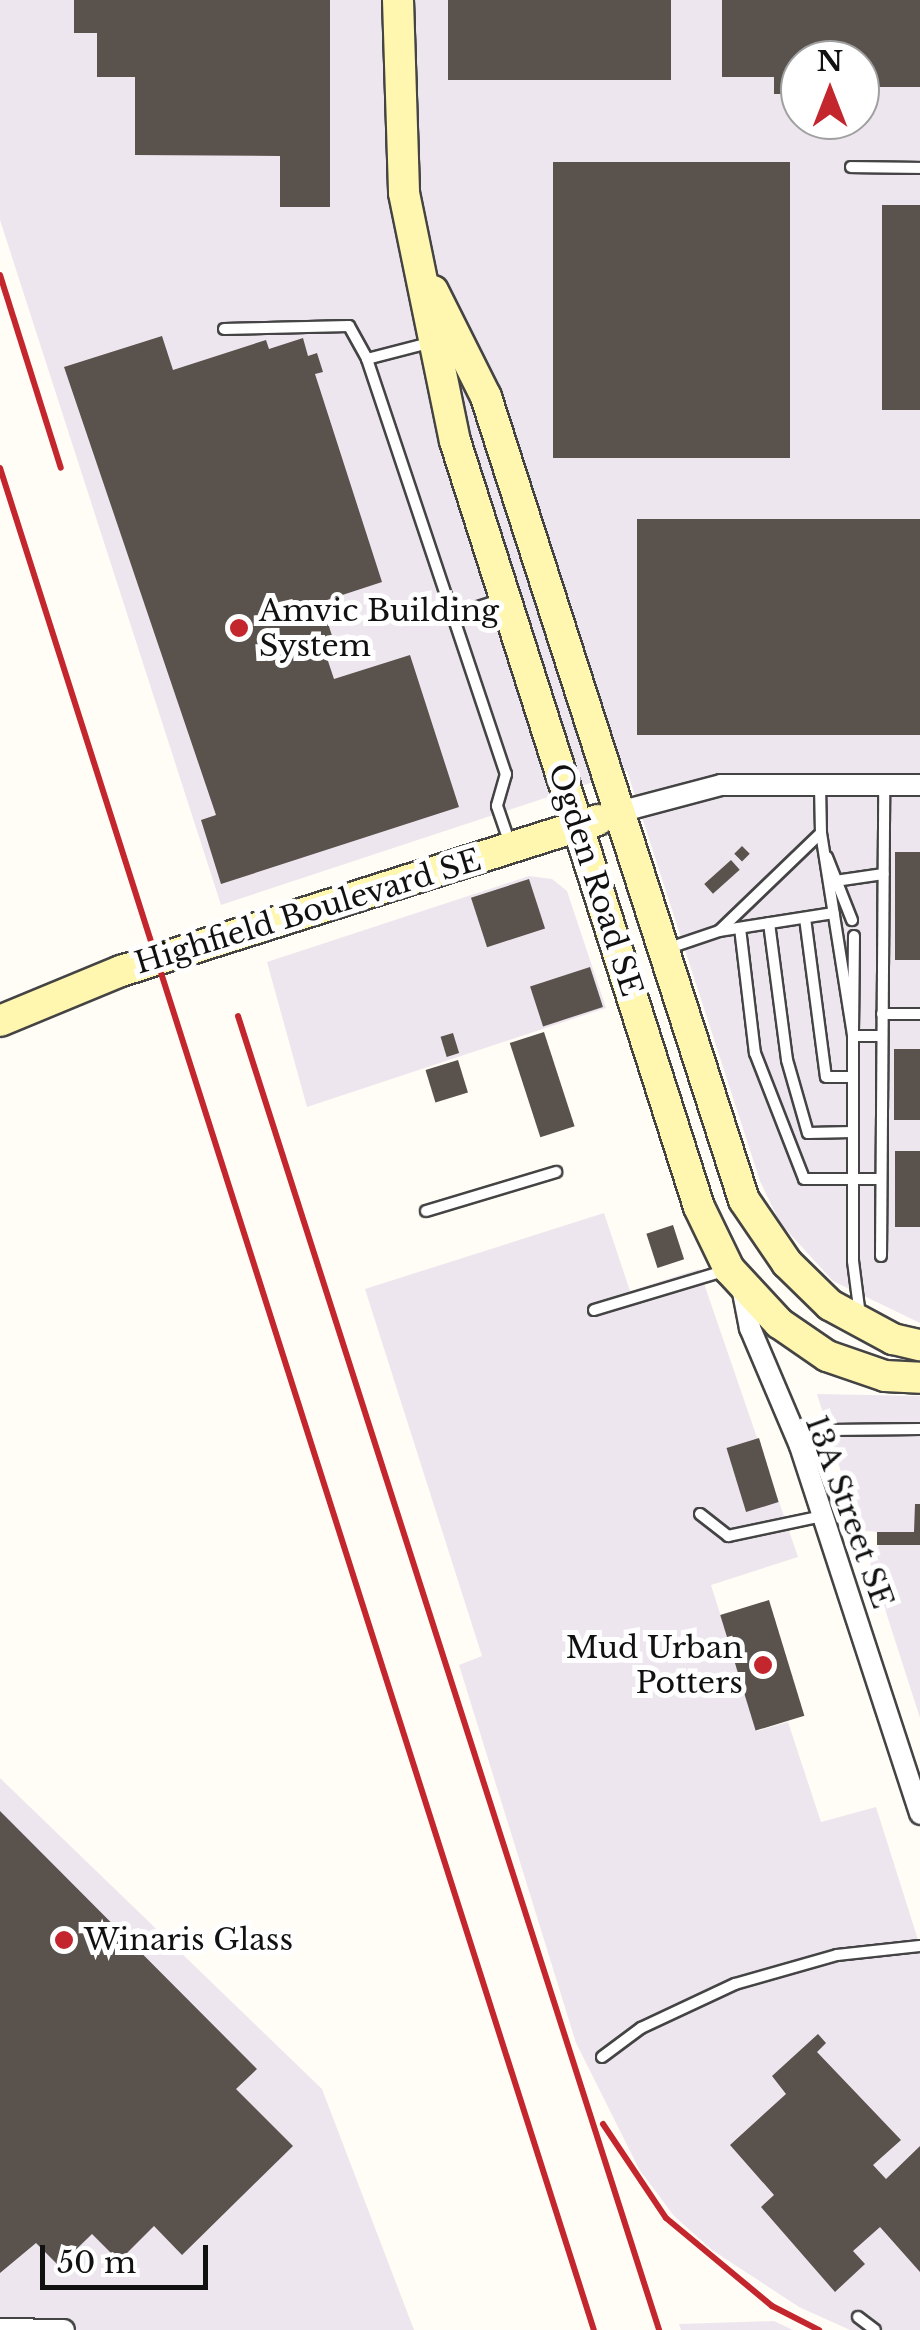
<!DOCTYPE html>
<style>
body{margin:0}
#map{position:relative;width:920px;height:2330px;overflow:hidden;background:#fffdf5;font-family:"Libre Baskerville",serif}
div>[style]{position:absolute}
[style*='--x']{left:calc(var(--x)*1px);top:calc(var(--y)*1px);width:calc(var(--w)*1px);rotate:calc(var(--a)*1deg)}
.industrial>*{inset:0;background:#eee6ef}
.building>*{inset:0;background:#5a524d;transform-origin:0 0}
.roads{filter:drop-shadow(2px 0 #444) drop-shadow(-2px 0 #444) drop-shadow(0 2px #444) drop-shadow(0 -2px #444)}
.lane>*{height:10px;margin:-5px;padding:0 5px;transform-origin:5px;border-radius:5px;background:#fff}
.street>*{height:20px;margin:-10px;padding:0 10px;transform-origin:10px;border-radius:10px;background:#fff}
.secondary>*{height:30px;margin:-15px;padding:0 15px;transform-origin:15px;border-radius:15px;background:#fff6b0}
.rail>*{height:6px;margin:-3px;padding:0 3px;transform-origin:3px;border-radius:3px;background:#c4262e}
.dots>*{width:28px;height:28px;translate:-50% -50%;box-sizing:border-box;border:5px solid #fff;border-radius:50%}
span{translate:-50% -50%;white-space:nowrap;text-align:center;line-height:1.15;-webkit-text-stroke:10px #fff;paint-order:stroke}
.poi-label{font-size:30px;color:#111}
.left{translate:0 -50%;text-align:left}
.right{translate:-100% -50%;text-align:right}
.street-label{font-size:30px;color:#111}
.north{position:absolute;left:780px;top:40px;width:100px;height:100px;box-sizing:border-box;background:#fff;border:2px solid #a0a0a0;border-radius:50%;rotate:0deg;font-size:28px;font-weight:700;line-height:40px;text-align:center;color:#111}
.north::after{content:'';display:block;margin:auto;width:35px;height:45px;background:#c4262e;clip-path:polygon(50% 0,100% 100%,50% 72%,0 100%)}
.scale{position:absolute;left:40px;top:2245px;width:168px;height:45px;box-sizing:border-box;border:5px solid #111;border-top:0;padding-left:12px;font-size:30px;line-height:35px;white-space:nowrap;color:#111;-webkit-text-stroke:8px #fff;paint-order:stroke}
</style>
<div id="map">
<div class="industrial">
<div style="clip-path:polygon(evenodd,0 0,920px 0,920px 1323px,833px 1281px,780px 1223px,760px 1181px,627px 771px,221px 905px,0 220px,0 0,800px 60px,860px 60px,860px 120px,800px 120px,800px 60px)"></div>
<div style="clip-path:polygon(529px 876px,552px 879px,567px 891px,606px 1008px,307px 1107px,267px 962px)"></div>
<div style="clip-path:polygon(604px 1213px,630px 1291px,699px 1269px,798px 1557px,711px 1585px,757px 1731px,788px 1722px,821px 1822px,876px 1807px,920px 1946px,920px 2330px,850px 2330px,799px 2307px,712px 2250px,674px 2216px,639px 2169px,576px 2043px,459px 1665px,482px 1656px,365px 1289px)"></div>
<div style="clip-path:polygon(817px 1394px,920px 1396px,920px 1718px,866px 1550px,879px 1546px,877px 1532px,859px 1530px)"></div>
<div style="clip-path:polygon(0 1778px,322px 2089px,414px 2330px,0 2330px)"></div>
<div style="clip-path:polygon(774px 2321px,793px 2330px,681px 2330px,679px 2324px)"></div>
</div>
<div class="building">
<div style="clip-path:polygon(74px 0,330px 0,330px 207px,280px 207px,280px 156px,135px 155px,135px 77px,97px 77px,97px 33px,74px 33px)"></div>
<div style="left:448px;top:0;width:223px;height:80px"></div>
<div style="clip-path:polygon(722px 0,920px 0,920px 87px,876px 87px,876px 78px,860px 78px,860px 60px,800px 60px,800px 94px,774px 94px,774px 77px,722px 77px)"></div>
<div style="left:553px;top:162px;width:237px;height:296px"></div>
<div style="left:882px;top:205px;width:38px;height:205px"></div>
<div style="clip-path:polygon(162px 336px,173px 370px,266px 340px,269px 349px,303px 338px,308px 356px,317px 353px,323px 372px,315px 374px,382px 582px,321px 602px,338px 654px,327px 658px,334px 679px,410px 655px,459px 807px,221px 884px,201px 820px,216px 815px,64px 367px)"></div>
<div style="left:637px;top:519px;width:283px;height:216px"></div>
<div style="left:742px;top:846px;width:11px;height:11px;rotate:45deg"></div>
<div style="left:895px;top:852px;width:25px;height:108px"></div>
<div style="left:731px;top:860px;width:13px;height:36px;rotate:48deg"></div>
<div style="left:529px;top:879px;width:52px;height:61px;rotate:72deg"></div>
<div style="left:590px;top:967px;width:42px;height:63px;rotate:72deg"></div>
<div style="left:544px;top:1032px;width:99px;height:36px;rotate:72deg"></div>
<div style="left:453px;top:1033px;width:21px;height:13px;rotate:73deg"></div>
<div style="left:894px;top:1049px;width:26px;height:71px"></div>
<div style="left:458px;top:1060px;width:34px;height:34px;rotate:73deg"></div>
<div style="left:895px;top:1151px;width:25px;height:76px"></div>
<div style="left:673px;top:1225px;width:36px;height:28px;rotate:72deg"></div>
<div style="left:759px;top:1438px;width:67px;height:34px;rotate:73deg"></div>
<div style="clip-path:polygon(915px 1504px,920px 1504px,920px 1545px,877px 1545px,877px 1532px,914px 1532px)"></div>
<div style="left:769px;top:1600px;width:121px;height:51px;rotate:73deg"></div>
<div style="clip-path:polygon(0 1811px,257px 2069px,236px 2089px,293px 2146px,182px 2255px,154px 2226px,119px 2261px,92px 2234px,59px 2266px,36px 2243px,0 2273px)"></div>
<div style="clip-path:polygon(818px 2034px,826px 2043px,817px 2052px,901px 2140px,873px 2165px,886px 2179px,920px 2146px,920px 2272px,880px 2227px,853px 2251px,865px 2264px,835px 2292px,761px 2207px,774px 2195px,730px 2145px,786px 2094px,772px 2076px)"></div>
</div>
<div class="roads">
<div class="lane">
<div style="--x:851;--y:167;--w:69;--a:0.8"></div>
<div style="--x:224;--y:329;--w:125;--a:-1.4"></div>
<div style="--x:349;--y:326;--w:38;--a:61"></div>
<div style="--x:367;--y:359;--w:438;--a:71.5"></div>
<div style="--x:506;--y:774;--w:33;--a:106"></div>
<div style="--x:497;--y:806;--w:39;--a:71"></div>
<div style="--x:367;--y:359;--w:64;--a:-14.5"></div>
<div style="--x:453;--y:615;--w:49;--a:-17.7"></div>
<div style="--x:820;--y:786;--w:47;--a:88.8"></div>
<div style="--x:821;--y:833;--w:206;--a:81"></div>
<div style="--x:853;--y:1036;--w:225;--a:90"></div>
<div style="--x:853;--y:1261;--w:55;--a:82.7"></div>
<div style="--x:827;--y:857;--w:68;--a:68.4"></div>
<div style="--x:835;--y:881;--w:49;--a:-8.3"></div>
<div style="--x:805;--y:918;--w:160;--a:82.5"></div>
<div style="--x:826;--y:1077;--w:26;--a:0"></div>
<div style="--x:769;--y:923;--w:138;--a:82.5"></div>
<div style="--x:787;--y:1060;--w:76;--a:74"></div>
<div style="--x:808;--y:1133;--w:44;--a:-1.3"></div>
<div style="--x:740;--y:928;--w:126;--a:83.2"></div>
<div style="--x:755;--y:1053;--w:135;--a:68.7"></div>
<div style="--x:804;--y:1179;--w:77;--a:0"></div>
<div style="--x:719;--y:931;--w:141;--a:-43.9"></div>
<div style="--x:854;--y:936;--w:100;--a:90.6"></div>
<div style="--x:853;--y:1036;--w:29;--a:0"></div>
<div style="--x:669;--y:948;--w:53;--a:-18.8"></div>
<div style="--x:719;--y:931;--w:116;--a:-8.9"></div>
<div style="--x:882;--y:1014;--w:38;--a:0"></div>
<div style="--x:426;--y:1211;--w:136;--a:-16.7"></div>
<div style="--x:881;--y:1256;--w:471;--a:-89.6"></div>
<div style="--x:594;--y:1310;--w:139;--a:-16.7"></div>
<div style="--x:801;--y:1445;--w:32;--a:-28"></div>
<div style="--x:829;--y:1430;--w:91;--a:-0.6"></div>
<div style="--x:700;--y:1514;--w:36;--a:38"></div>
<div style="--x:728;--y:1536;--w:96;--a:-12"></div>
<div style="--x:602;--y:2057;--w:49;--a:-36.6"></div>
<div style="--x:641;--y:2028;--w:104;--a:-25.1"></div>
<div style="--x:735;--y:1984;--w:106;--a:-15.9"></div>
<div style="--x:837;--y:1955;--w:83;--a:-6.2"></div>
<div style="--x:858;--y:2317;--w:21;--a:37"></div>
</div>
<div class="street">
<div style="--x:619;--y:812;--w:106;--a:-14.8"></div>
<div style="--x:721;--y:785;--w:199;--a:0"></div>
<div style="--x:742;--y:1287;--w:42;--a:79"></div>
<div style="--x:750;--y:1328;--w:128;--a:67"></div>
<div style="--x:800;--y:1446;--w:387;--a:71.9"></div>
<div style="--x:0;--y:2329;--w:64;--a:0.9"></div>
</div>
<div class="secondary">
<div style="--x:398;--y:0;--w:193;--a:88.2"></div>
<div style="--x:404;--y:193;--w:253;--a:78.4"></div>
<div style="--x:455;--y:441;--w:804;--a:72.33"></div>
<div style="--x:699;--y:1207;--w:69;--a:64.2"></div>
<div style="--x:729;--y:1269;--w:74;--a:47.2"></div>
<div style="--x:779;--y:1323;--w:58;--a:34.5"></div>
<div style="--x:827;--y:1356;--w:61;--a:19"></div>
<div style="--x:885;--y:1376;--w:35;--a:3"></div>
<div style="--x:433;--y:291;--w:119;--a:63.4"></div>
<div style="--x:486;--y:397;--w:843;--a:72.19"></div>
<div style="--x:744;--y:1200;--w:76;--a:55.7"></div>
<div style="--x:787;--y:1263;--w:60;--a:44.3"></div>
<div style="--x:830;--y:1305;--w:72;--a:28.4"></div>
<div style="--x:893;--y:1339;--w:28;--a:13"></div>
<div style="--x:0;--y:1021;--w:131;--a:-22.5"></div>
<div style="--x:121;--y:971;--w:500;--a:-17.57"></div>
</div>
</div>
<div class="rail">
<div style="--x:0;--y:275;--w:202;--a:72.5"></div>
<div style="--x:0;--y:468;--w:1954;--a:72.31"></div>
<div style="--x:238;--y:1016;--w:1380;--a:72.23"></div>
<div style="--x:603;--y:2124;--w:113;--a:56.2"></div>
<div style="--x:666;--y:2218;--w:138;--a:39.7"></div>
<div style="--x:772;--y:2306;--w:53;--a:27.1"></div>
</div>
<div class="dots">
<div style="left:239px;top:628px;background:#c4262e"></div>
<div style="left:763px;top:1665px;background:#c4262e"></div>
<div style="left:64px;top:1940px;background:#c4262e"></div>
</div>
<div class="poi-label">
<span class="left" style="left:259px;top:628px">Amvic Building<br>System</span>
<span class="right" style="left:743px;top:1665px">Mud Urban<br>Potters</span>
<span class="left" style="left:84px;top:1940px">Winaris Glass</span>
</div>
<div class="street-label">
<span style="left:595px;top:880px;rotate:72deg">Ogden Road SE</span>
<span style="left:308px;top:912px;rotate:-17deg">Highfield Boulevard SE</span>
<span style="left:849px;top:1512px;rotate:70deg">13A Street SE</span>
</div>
<div class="north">N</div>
<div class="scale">50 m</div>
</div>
